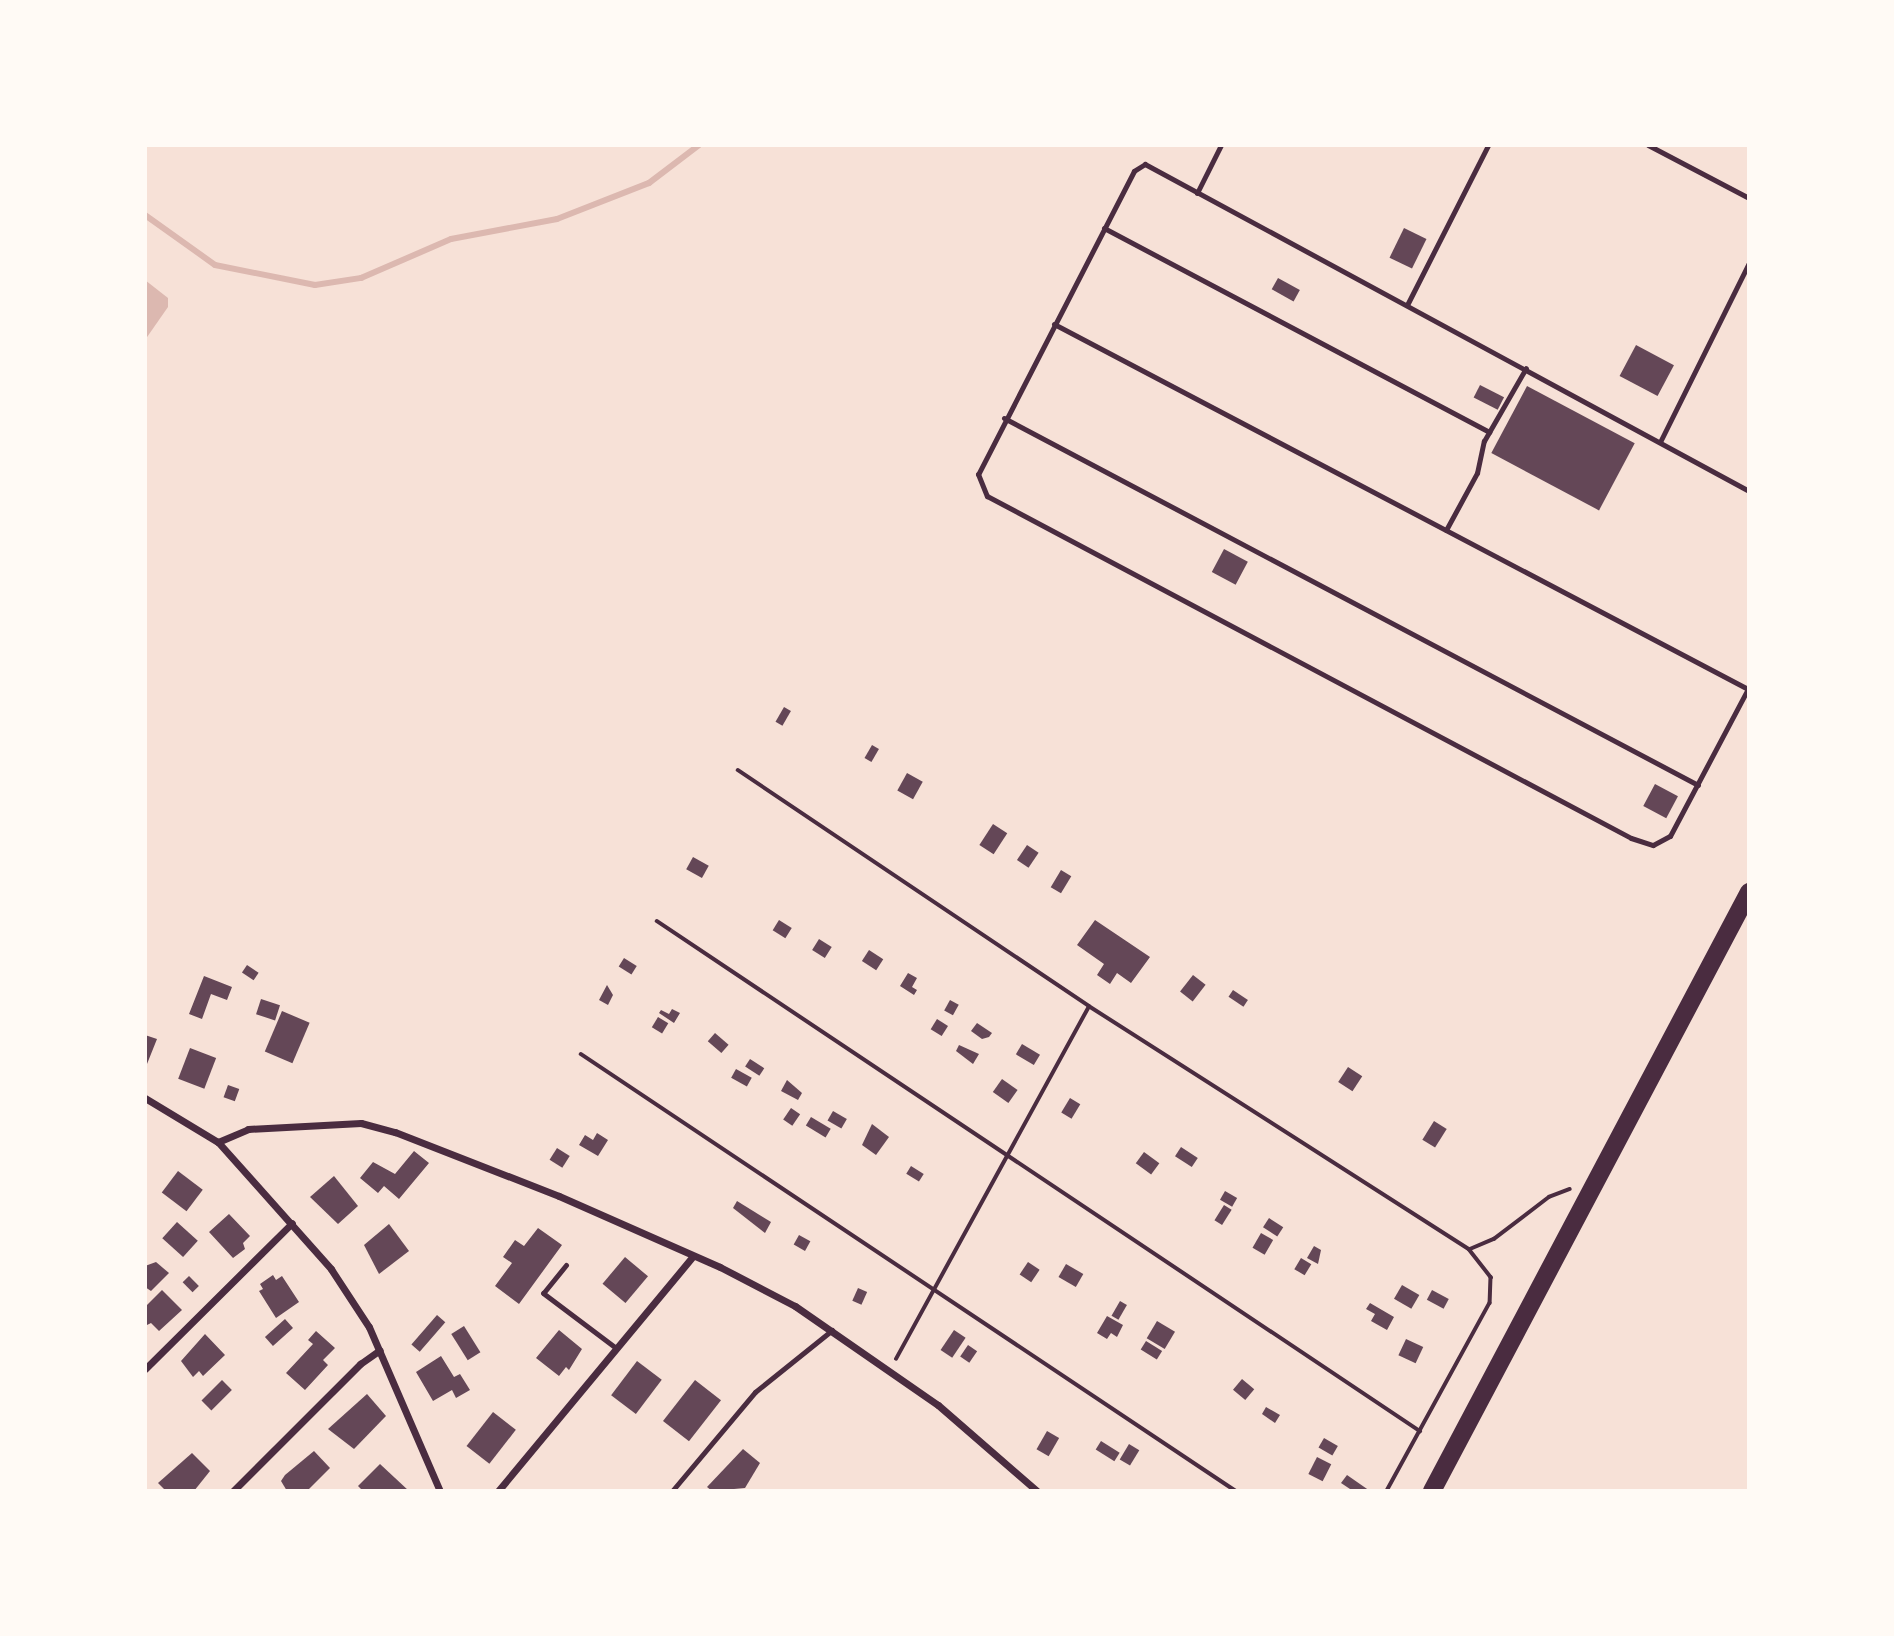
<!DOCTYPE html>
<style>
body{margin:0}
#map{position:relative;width:1894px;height:1636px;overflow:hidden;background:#f7e1d7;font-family:"Exo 2",sans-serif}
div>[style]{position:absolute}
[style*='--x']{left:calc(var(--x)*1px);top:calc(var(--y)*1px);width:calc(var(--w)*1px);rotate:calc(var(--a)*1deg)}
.water>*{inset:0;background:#dcb8b0}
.stream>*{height:6px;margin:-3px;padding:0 3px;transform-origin:3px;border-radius:3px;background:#dcb8b0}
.building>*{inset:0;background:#644757;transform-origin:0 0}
.path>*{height:3.5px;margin:-1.75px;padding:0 1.75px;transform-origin:1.75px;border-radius:1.75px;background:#4a2c40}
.service>*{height:5px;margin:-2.5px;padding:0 2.5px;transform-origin:2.5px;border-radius:2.5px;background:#4a2c40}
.minor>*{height:7px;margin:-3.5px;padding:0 3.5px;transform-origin:3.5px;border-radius:3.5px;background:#4a2c40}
.primary>*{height:18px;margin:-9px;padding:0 9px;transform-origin:9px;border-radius:9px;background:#4a2c40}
span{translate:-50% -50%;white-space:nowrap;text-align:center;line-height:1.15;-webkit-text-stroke:6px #fffaf5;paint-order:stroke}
.frame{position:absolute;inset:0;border:147px solid #fffaf5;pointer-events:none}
</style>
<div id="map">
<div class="water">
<div style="clip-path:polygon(145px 280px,168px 298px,168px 307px,145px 340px)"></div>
</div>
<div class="stream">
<div style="--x:145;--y:215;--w:86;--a:35.5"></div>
<div style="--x:215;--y:265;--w:102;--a:11.3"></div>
<div style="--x:315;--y:285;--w:47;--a:-8.7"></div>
<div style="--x:361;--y:278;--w:98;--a:-23.4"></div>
<div style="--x:451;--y:239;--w:108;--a:-10.7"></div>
<div style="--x:557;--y:219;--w:99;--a:-21.4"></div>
<div style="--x:649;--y:183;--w:63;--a:-37.2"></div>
</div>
<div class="building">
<div style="left:1404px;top:228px;width:25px;height:33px;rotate:26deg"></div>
<div style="left:1278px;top:278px;width:25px;height:13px;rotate:29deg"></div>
<div style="left:1636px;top:345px;width:43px;height:35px;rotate:28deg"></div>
<div style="left:1480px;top:385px;width:27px;height:14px;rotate:27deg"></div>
<div style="left:1527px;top:386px;width:122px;height:76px;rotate:28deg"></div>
<div style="left:1224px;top:549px;width:27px;height:26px;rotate:28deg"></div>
<div style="left:784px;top:707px;width:8px;height:17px;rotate:30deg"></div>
<div style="left:872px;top:745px;width:8px;height:15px;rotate:30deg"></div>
<div style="left:907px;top:773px;width:18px;height:20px;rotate:29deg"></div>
<div style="left:1655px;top:784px;width:26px;height:25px;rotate:28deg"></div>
<div style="left:993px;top:824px;width:17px;height:25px;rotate:33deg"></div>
<div style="left:1027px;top:845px;width:14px;height:18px;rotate:34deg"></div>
<div style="left:693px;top:857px;width:18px;height:14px;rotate:29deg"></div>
<div style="left:1061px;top:870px;width:12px;height:20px;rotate:31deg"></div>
<div style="left:779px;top:920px;width:15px;height:12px;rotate:32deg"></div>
<div style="clip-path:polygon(1095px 920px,1150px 957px,1131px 983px,1117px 973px,1110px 984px,1097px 975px,1104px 964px,1077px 945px)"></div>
<div style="left:819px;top:939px;width:15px;height:13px;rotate:32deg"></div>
<div style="left:869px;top:950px;width:17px;height:13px;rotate:33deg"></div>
<div style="left:624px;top:958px;width:15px;height:10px;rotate:32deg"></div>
<div style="left:247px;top:965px;width:14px;height:9px;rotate:34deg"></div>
<div style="clip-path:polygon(908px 973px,917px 978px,912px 987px,917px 990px,914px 995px,900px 986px)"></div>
<div style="left:1193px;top:975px;width:16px;height:21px;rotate:38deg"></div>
<div style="clip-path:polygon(204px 976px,232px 987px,227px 1000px,211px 994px,202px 1019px,189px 1014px)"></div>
<div style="clip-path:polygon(607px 985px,613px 995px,608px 1005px,599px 1000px)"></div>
<div style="left:1233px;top:990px;width:18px;height:8px;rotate:34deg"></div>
<div style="left:261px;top:999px;width:20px;height:16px;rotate:18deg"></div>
<div style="left:950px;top:1000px;width:10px;height:12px;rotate:29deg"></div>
<div style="clip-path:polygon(672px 1009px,680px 1013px,674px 1023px,659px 1013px,661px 1010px,669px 1014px)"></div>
<div style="left:282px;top:1011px;width:30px;height:44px;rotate:23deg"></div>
<div style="left:658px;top:1017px;width:12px;height:12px;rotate:31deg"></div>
<div style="left:937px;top:1019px;width:13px;height:12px;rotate:32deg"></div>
<div style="clip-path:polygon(977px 1023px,992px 1033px,989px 1037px,982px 1039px,971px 1031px)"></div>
<div style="left:715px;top:1033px;width:18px;height:11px;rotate:41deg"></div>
<div style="clip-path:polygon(145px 1035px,157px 1039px,145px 1069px)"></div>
<div style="left:1022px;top:1044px;width:21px;height:12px;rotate:31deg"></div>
<div style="clip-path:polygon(959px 1045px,979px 1054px,973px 1064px,956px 1051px)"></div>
<div style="left:190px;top:1048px;width:28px;height:33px;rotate:21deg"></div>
<div style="left:750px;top:1059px;width:17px;height:9px;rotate:33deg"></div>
<div style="left:1348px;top:1067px;width:17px;height:18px;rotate:33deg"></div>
<div style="left:736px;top:1069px;width:18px;height:10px;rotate:29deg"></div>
<div style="left:1002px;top:1079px;width:19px;height:16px;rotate:35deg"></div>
<div style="clip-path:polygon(787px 1080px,802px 1093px,798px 1100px,781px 1091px)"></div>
<div style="left:228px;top:1085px;width:12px;height:13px;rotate:20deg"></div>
<div style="left:1070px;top:1098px;width:12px;height:17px;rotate:31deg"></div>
<div style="left:791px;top:1108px;width:11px;height:14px;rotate:34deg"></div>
<div style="left:833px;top:1111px;width:16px;height:11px;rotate:30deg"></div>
<div style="left:811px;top:1117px;width:23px;height:10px;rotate:31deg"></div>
<div style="left:1434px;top:1121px;width:15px;height:22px;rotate:32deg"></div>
<div style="clip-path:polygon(872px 1124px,889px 1137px,876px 1155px,862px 1145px)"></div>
<div style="clip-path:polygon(597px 1133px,608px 1140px,598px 1156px,579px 1145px,585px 1135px,593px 1140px)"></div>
<div style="left:1181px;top:1147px;width:20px;height:11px;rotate:33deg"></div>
<div style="left:557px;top:1148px;width:15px;height:14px;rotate:32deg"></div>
<div style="clip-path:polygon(414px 1151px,429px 1163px,399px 1199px,384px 1186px,378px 1193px,360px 1178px,373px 1162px,395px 1174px)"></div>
<div style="left:1144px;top:1152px;width:19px;height:14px;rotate:36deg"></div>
<div style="left:911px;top:1166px;width:15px;height:9px;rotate:32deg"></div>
<div style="left:178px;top:1171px;width:31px;height:27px;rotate:37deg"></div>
<div style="clip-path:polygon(334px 1176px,358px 1206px,338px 1224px,310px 1197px)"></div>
<div style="left:1225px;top:1191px;width:14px;height:10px;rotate:30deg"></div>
<div style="clip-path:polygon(737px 1201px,771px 1222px,765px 1233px,733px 1208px)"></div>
<div style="left:1224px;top:1205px;width:9px;height:18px;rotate:32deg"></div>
<div style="clip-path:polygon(229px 1214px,250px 1236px,243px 1243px,245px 1249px,233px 1258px,209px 1232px)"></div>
<div style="left:1269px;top:1218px;width:17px;height:11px;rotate:33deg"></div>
<div style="left:177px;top:1222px;width:28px;height:22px;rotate:42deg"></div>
<div style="clip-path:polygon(389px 1224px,409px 1251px,379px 1274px,364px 1245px)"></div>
<div style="clip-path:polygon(538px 1228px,562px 1245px,519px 1304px,495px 1286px,512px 1263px,503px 1257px,515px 1240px,524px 1246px)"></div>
<div style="left:1261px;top:1233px;width:14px;height:17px;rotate:30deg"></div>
<div style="left:799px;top:1235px;width:13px;height:11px;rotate:29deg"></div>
<div style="clip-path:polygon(1314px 1246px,1321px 1250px,1318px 1264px,1307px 1258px)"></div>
<div style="left:625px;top:1257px;width:30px;height:35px;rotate:40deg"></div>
<div style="left:1301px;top:1258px;width:12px;height:13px;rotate:31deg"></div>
<div style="clip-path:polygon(156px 1262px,169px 1273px,151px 1291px,145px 1287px,145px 1266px)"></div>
<div style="left:1028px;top:1262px;width:14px;height:15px;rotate:34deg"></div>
<div style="left:1066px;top:1264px;width:20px;height:15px;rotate:30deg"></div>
<div style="clip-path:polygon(273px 1275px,276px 1280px,282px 1276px,299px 1302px,276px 1318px,259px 1291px,263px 1289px,260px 1284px)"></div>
<div style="left:189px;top:1276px;width:14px;height:9px;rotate:45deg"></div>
<div style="left:1402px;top:1285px;width:20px;height:16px;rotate:30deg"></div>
<div style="left:858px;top:1288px;width:10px;height:14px;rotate:24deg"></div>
<div style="clip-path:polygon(162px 1290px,182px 1310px,159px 1331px,151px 1323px,145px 1326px,145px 1307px)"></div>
<div style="left:1432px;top:1290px;width:19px;height:11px;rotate:28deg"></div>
<div style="left:1120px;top:1301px;width:8px;height:17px;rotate:30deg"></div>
<div style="clip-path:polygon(1370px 1303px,1394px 1317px,1387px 1330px,1371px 1321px,1375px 1314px,1366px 1309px)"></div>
<div style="left:437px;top:1315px;width:11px;height:39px;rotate:41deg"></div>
<div style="clip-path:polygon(1107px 1316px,1123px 1325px,1117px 1337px,1111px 1333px,1107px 1339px,1097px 1333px)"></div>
<div style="left:285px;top:1319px;width:12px;height:27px;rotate:48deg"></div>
<div style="left:1157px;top:1321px;width:21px;height:20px;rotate:31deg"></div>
<div style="left:464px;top:1326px;width:31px;height:15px;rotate:58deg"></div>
<div style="clip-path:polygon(559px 1330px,582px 1349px,569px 1370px,566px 1367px,559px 1376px,536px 1358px)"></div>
<div style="left:954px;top:1330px;width:14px;height:24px;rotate:34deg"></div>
<div style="clip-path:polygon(316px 1331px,335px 1348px,323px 1360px,328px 1365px,305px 1390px,286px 1373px,313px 1344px,308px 1340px)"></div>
<div style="clip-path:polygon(205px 1334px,225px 1355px,203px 1376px,199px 1371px,193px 1377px,181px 1361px)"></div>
<div style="left:1406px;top:1339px;width:19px;height:18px;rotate:25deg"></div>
<div style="left:1146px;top:1341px;width:19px;height:10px;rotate:32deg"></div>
<div style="left:968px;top:1345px;width:11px;height:14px;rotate:34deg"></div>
<div style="clip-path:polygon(441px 1356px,454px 1377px,460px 1374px,470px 1390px,456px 1398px,452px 1390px,433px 1401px,416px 1372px)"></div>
<div style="left:637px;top:1361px;width:31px;height:43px;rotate:37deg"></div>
<div style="left:1242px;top:1379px;width:16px;height:14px;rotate:40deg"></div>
<div style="left:222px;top:1380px;width:14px;height:29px;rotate:45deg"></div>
<div style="left:695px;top:1380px;width:33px;height:52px;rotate:38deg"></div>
<div style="clip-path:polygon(367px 1394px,386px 1416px,354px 1449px,328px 1429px)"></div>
<div style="clip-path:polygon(1266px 1407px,1280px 1415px,1275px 1423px,1262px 1414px)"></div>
<div style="left:493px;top:1412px;width:29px;height:43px;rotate:38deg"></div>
<div style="left:1047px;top:1431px;width:14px;height:21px;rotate:30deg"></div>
<div style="left:1324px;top:1438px;width:16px;height:11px;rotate:30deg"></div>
<div style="left:1101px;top:1441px;width:22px;height:10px;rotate:32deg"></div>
<div style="left:1129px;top:1444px;width:12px;height:18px;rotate:31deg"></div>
<div style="clip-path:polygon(743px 1449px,760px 1463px,745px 1488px,712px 1491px,707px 1487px)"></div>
<div style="clip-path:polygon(314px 1451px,330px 1468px,307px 1491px,287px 1491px,281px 1481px,285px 1475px)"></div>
<div style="clip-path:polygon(192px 1453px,210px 1471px,194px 1491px,166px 1491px,158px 1483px)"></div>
<div style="left:1317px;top:1457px;width:16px;height:19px;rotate:27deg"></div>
<div style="clip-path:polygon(380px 1464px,409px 1491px,363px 1491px,358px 1486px)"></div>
<div style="clip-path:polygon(1347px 1475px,1370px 1491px,1353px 1491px,1341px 1483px)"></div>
</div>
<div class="path">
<div style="--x:738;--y:770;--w:423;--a:33.9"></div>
<div style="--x:1089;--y:1006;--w:451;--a:32.6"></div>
<div style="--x:1469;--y:1249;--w:36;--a:52"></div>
<div style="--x:1491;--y:1277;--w:26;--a:92"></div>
<div style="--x:1490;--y:1303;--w:214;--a:118.7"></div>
<div style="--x:657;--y:921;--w:918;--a:33.76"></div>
<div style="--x:581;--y:1054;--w:787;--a:33.71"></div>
<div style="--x:1470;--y:1249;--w:26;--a:-23"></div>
<div style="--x:1494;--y:1239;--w:69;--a:-37.4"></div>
<div style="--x:1549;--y:1197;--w:22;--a:-21"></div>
<div style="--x:896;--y:1359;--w:401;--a:-61.3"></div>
</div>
<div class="service">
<div style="--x:1648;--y:145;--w:114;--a:27.7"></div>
<div style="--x:1197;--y:193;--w:54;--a:-63.4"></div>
<div style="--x:1104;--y:228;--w:436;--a:27.9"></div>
<div style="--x:1407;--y:305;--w:179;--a:-63.1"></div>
<div style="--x:1054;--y:324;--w:784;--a:27.74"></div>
<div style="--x:1004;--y:418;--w:785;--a:27.87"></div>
<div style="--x:1660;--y:442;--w:200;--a:-63.6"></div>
<div style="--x:1749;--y:491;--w:687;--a:-151.57"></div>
<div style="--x:1145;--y:164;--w:13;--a:148"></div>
<div style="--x:1134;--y:171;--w:341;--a:117.2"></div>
<div style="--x:978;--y:474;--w:24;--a:68"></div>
<div style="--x:987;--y:496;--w:729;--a:27.97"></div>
<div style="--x:1631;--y:838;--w:23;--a:18"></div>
<div style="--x:1653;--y:845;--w:19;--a:-28"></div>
<div style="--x:1670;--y:836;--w:169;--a:-62.1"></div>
<div style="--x:1446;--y:530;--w:65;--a:-61.5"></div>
<div style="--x:1477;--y:473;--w:33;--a:-78"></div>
<div style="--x:1484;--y:441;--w:84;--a:-60.1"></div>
<div style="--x:566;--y:1265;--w:36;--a:129"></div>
<div style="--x:543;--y:1293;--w:91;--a:37"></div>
<div style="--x:672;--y:1491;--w:129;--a:-50"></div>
<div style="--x:755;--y:1392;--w:99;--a:-38.8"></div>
</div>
<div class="minor">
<div style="--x:145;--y:1098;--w:85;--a:31.1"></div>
<div style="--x:218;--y:1142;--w:170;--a:48.3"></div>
<div style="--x:331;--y:1269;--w:69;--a:56.8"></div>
<div style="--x:369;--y:1327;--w:179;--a:66.6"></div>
<div style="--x:218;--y:1142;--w:33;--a:-23"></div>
<div style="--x:248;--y:1129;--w:113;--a:-3"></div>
<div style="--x:361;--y:1123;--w:35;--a:15"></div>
<div style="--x:395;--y:1132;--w:176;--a:21.3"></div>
<div style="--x:559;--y:1196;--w:176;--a:23.8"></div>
<div style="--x:720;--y:1267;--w:85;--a:27.5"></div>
<div style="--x:795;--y:1306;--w:174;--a:34.7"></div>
<div style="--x:938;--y:1405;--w:131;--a:41"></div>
<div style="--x:145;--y:1369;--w:207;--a:-44.8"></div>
<div style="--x:233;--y:1491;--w:180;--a:-45"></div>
<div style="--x:360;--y:1364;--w:24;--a:-35"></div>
<div style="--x:498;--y:1491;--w:305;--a:-50.3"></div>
</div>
<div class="primary">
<div style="--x:1432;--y:1491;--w:678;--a:-62.11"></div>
</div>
<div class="frame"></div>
</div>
